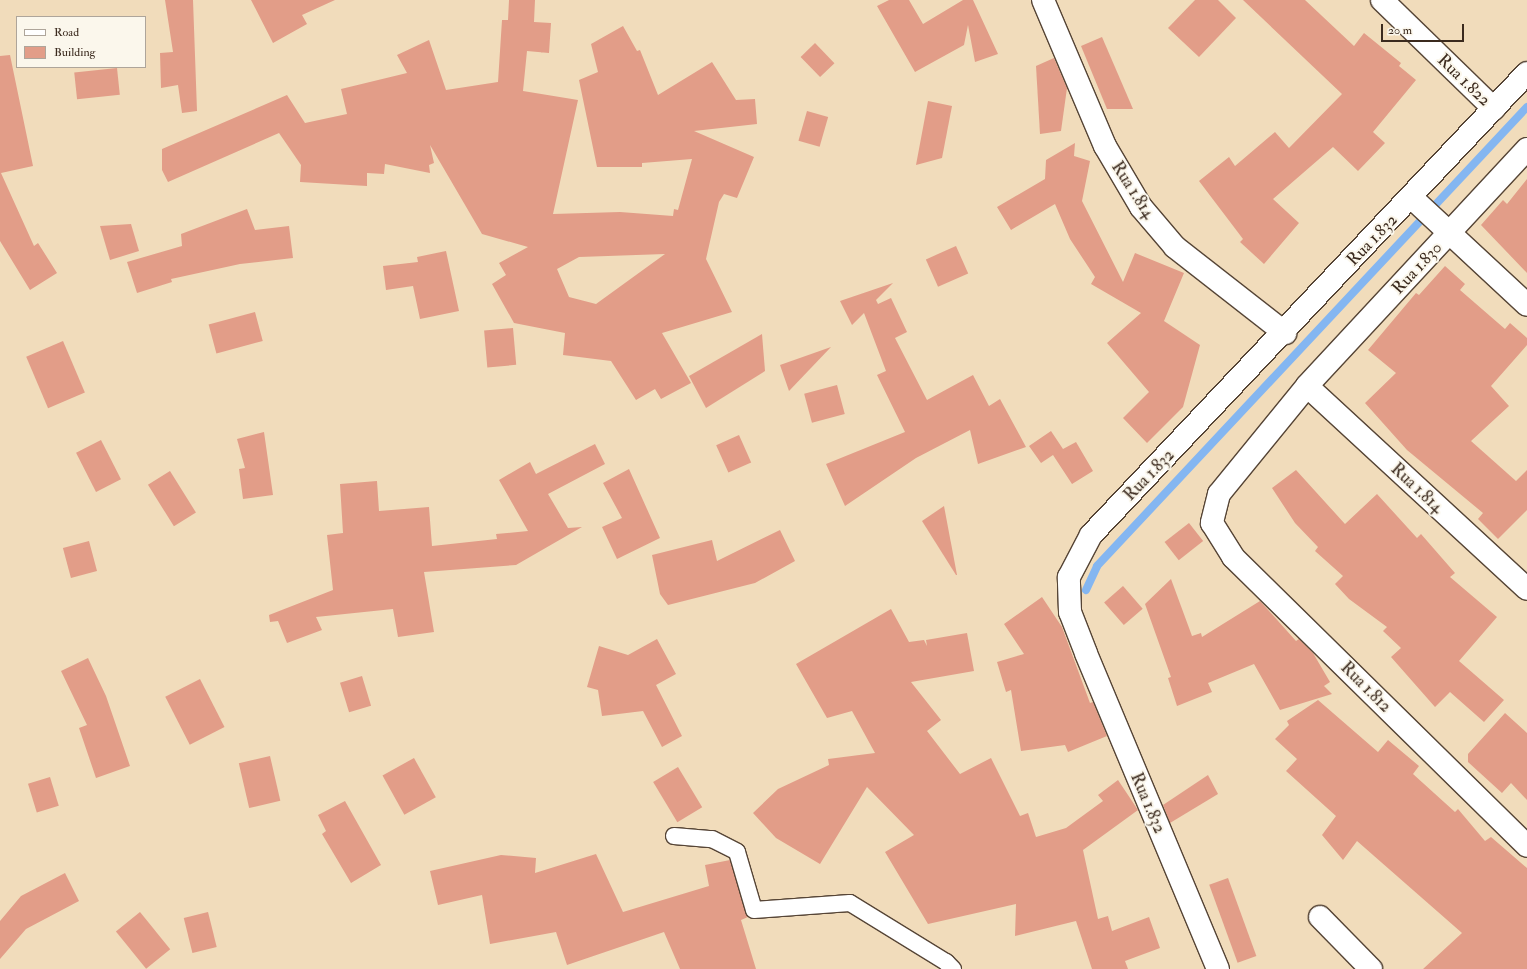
<!DOCTYPE html>
<style>
body{margin:0}
#map{position:relative;width:1527px;height:969px;overflow:hidden;background:#f1dcbb;font-family:"IM FELL Double Pica",serif}
div>[style]{position:absolute}
[style*='--x']{left:calc(var(--x)*1px);top:calc(var(--y)*1px);width:calc(var(--w)*1px);rotate:calc(var(--a)*1deg)}
.stream>*{height:8px;margin:-4px;padding:0 4px;transform-origin:4px;border-radius:4px;background:#84b6f1}
.building>*{inset:0;background:#e29d88;transform-origin:0 0}
.roads{filter:drop-shadow(1px 0 #564536) drop-shadow(-1px 0 #564536) drop-shadow(0 1px #564536) drop-shadow(0 -1px #564536)}
.service>*{height:16px;margin:-8px;padding:0 8px;transform-origin:8px;border-radius:8px;background:#fff}
.minor>*{height:22px;margin:-11px;padding:0 11px;transform-origin:11px;border-radius:11px;background:#fff}
span{translate:-50% -50%;white-space:nowrap;text-align:center;line-height:1.15;-webkit-text-stroke:4px #fbf7ec;paint-order:stroke}
.street-label{font-size:17px;color:#3b2a1e}
.legend{position:absolute;left:16px;top:16px;width:130px;height:52px;box-sizing:border-box;background:#fbf7ec;border:1px solid #aea59a;margin:0;padding:5px 7px;list-style:none;font-size:12px;color:#3b2a1e}
.legend li{display:flex;align-items:center;gap:8px;height:20px}
.legend b{width:20px;border:1px solid #aea59a}
.scale{position:absolute;left:1381px;top:24px;width:83px;height:18px;box-sizing:border-box;border:2px solid #3b2a1e;border-top:0;padding-left:5px;font-size:12px;line-height:14px;white-space:nowrap;color:#3b2a1e;-webkit-text-stroke:3px #fbf7ec;paint-order:stroke}
</style>
<div id="map">
<div class="stream">
<div style="--x:1086;--y:590;--w:26;--a:-65"></div>
<div style="--x:1097;--y:566;--w:629;--a:-46.87"></div>
</div>
<div class="building">
<div style="clip-path:polygon(165px 0,193px 0,197px 111px,182px 113px,178px 85px,161px 88px,160px 53px,173px 52px)"></div>
<div style="clip-path:polygon(251px 0,335px 0,302px 15px,307px 24px,273px 43px)"></div>
<div style="clip-path:polygon(evenodd,509px 0,535px 0,534px 22px,551px 23px,549px 53px,527px 51px,523px 91px,578px 100px,553px 214px,620px 212px,673px 216px,674px 209px,678px 210px,692px 159px,642px 163px,642px 167px,597px 167px,579px 80px,598px 72px,591px 44px,623px 26px,637px 51px,640px 50px,658px 95px,712px 62px,736px 100px,755px 99px,757px 124px,694px 131px,754px 157px,737px 198px,724px 194px,719px 202px,706px 259px,732px 312px,662px 333px,691px 383px,661px 399px,655px 389px,636px 400px,611px 361px,563px 355px,565px 333px,514px 323px,492px 284px,506px 275px,499px 263px,528px 247px,482px 234px,430px 145px,434px 163px,429px 165px,430px 173px,385px 164px,384px 174px,367px 173px,367px 186px,300px 182px,301px 165px,279px 133px,168px 182px,162px 170px,162px 149px,287px 95px,305px 123px,347px 114px,341px 89px,407px 73px,397px 55px,429px 40px,446px 90px,498px 82px,502px 20px,508px 20px,509px 0,665px 254px,596px 304px,569px 297px,557px 269px,579px 257px,665px 254px)"></div>
<div style="clip-path:polygon(889px 0,909px 0,923px 24px,963px 0,973px 0,998px 54px,975px 62px,968px 25px,964px 45px,915px 72px,877px 6px)"></div>
<div style="clip-path:polygon(1195px 0,1218px 0,1236px 18px,1199px 57px,1168px 28px)"></div>
<div style="clip-path:polygon(1243px 0,1305px 0,1354px 46px,1364px 33px,1401px 63px,1399px 66px,1416px 80px,1373px 132px,1385px 143px,1358px 171px,1333px 147px,1273px 199px,1299px 223px,1264px 264px,1240px 242px,1243px 239px,1199px 181px,1229px 157px,1235px 166px,1275px 132px,1289px 148px,1342px 94px)"></div>
<div style="clip-path:polygon(1102px 37px,1133px 109px,1107px 109px,1081px 46px)"></div>
<div style="left:815px;top:43px;width:28px;height:20px;rotate:46deg"></div>
<div style="clip-path:polygon(10px 55px,33px 166px,1px 173px,34px 246px,38px 243px,57px 273px,30px 290px,0 241px,0 56px)"></div>
<div style="clip-path:polygon(1054px 58px,1067px 88px,1061px 131px,1040px 134px,1036px 66px)"></div>
<div style="left:117px;top:68px;width:27px;height:43px;rotate:84deg"></div>
<div style="clip-path:polygon(928px 101px,952px 106px,942px 158px,916px 165px)"></div>
<div style="left:807px;top:111px;width:22px;height:31px;rotate:16deg"></div>
<div style="clip-path:polygon(1075px 143px,1074px 156px,1090px 161px,1082px 201px,1123px 282px,1135px 253px,1184px 273px,1164px 321px,1200px 345px,1183px 407px,1147px 443px,1123px 418px,1149px 392px,1107px 343px,1141px 313px,1091px 284px,1095px 277px,1070px 239px,1055px 204px,1011px 230px,997px 207px,1045px 179px,1046px 160px)"></div>
<div style="clip-path:polygon(1527px 179px,1527px 273px,1481px 225px,1503px 200px,1507px 204px)"></div>
<div style="clip-path:polygon(247px 209px,255px 230px,289px 226px,293px 258px,240px 264px,171px 279px,172px 282px,137px 293px,127px 262px,182px 246px,181px 234px)"></div>
<div style="clip-path:polygon(131px 224px,139px 251px,110px 260px,100px 226px)"></div>
<div style="left:956px;top:246px;width:30px;height:33px;rotate:66deg"></div>
<div style="clip-path:polygon(446px 251px,459px 311px,420px 319px,413px 286px,386px 290px,383px 266px,418px 262px,417px 257px)"></div>
<div style="clip-path:polygon(1445px 266px,1465px 284px,1460px 290px,1505px 329px,1510px 323px,1527px 338px,1527px 345px,1491px 386px,1509px 406px,1471px 441px,1516px 481px,1527px 470px,1527px 510px,1498px 539px,1478px 519px,1483px 513px,1407px 450px,1365px 403px,1396px 373px,1368px 350px,1416px 293px,1419px 295px)"></div>
<div style="clip-path:polygon(893px 283px,876px 300px,878px 304px,891px 298px,907px 332px,895px 338px,927px 400px,973px 375px,989px 406px,1000px 399px,1026px 447px,978px 464px,970px 430px,916px 458px,845px 506px,826px 464px,905px 432px,877px 375px,886px 371px,864px 313px,852px 325px,840px 301px)"></div>
<div style="left:255px;top:312px;width:30px;height:48px;rotate:75deg"></div>
<div style="left:513px;top:328px;width:37px;height:29px;rotate:85deg"></div>
<div style="clip-path:polygon(762px 334px,765px 371px,706px 408px,689px 376px)"></div>
<div style="left:63px;top:341px;width:56px;height:40px;rotate:67deg"></div>
<div style="clip-path:polygon(831px 347px,789px 391px,780px 365px)"></div>
<div style="left:837px;top:385px;width:30px;height:34px;rotate:75deg"></div>
<div style="clip-path:polygon(1051px 431px,1063px 449px,1076px 442px,1093px 471px,1072px 484px,1053px 455px,1041px 463px,1029px 446px)"></div>
<div style="clip-path:polygon(264px 432px,273px 495px,243px 499px,239px 469px,245px 468px,237px 439px)"></div>
<div style="left:739px;top:435px;width:30px;height:25px;rotate:66deg"></div>
<div style="left:101px;top:440px;width:44px;height:28px;rotate:63deg"></div>
<div style="clip-path:polygon(595px 444px,605px 464px,548px 494px,568px 528px,582px 527px,516px 565px,424px 572px,434px 632px,398px 637px,393px 609px,316px 617px,322px 630px,287px 643px,278px 621px,270px 622px,269px 615px,333px 590px,327px 535px,343px 533px,340px 484px,377px 481px,379px 511px,429px 507px,432px 546px,497px 539px,496px 534px,528px 531px,499px 480px,530px 462px,536px 474px)"></div>
<div style="clip-path:polygon(629px 469px,660px 538px,617px 559px,602px 527px,622px 518px,603px 483px)"></div>
<div style="clip-path:polygon(1296px 470px,1345px 524px,1377px 494px,1417px 538px,1421px 534px,1455px 573px,1450px 577px,1497px 617px,1459px 661px,1504px 700px,1484px 722px,1450px 692px,1435px 707px,1391px 657px,1401px 648px,1383px 631px,1387px 627px,1349px 599px,1335px 584px,1343px 576px,1315px 551px,1318px 547px,1295px 523px,1272px 488px)"></div>
<div style="left:170px;top:471px;width:49px;height:26px;rotate:58deg"></div>
<div style="clip-path:polygon(944px 506px,957px 575px,956px 575px,922px 521px)"></div>
<div style="left:1189px;top:523px;width:23px;height:31px;rotate:52deg"></div>
<div style="clip-path:polygon(780px 530px,795px 561px,755px 583px,668px 605px,660px 594px,652px 555px,712px 540px,717px 561px)"></div>
<div style="left:89px;top:541px;width:31px;height:27px;rotate:75deg"></div>
<div style="clip-path:polygon(1171px 579px,1192px 636px,1201px 633px,1202px 637px,1260px 601px,1296px 641px,1299px 639px,1313px 653px,1330px 682px,1324px 686px,1332px 694px,1280px 710px,1254px 664px,1208px 683px,1212px 692px,1177px 706px,1168px 678px,1171px 677px,1145px 604px)"></div>
<div style="left:1123px;top:586px;width:30px;height:25px;rotate:49deg"></div>
<div style="clip-path:polygon(1042px 597px,1062px 627px,1090px 703px,1093px 702px,1107px 736px,1068px 752px,1065px 745px,1021px 751px,1011px 690px,1006px 692px,997px 662px,1024px 654px,1004px 624px)"></div>
<div style="clip-path:polygon(891px 609px,909px 642px,924px 640px,927px 646px,926px 640px,967px 633px,974px 671px,911px 682px,941px 720px,927px 731px,960px 774px,991px 758px,1020px 816px,1028px 813px,1036px 837px,1066px 828px,1103px 801px,1098px 795px,1118px 780px,1138px 810px,1083px 850px,1098px 919px,1108px 916px,1112px 931px,1149px 917px,1160px 948px,1125px 961px,1128px 969px,1092px 969px,1076px 921px,1015px 936px,1016px 904px,928px 924px,885px 852px,914px 835px,867px 787px,820px 864px,776px 838px,753px 813px,778px 789px,829px 765px,828px 759px,875px 753px,852px 711px,827px 718px,796px 664px)"></div>
<div style="clip-path:polygon(657px 639px,676px 674px,656px 685px,682px 736px,662px 747px,643px 711px,602px 716px,598px 690px,587px 687px,599px 646px,628px 655px)"></div>
<div style="clip-path:polygon(88px 658px,106px 696px,130px 766px,96px 778px,79px 728px,87px 725px,61px 671px)"></div>
<div style="left:362px;top:676px;width:31px;height:23px;rotate:73deg"></div>
<div style="left:200px;top:679px;width:54px;height:39px;rotate:63deg"></div>
<div style="clip-path:polygon(1318px 700px,1378px 752px,1388px 740px,1419px 766px,1413px 774px,1455px 812px,1458px 809px,1485px 841px,1491px 837px,1527px 868px,1527px 969px,1423px 969px,1462px 933px,1357px 841px,1343px 860px,1322px 835px,1336px 816px,1286px 771px,1297px 759px,1275px 739px,1289px 725px,1287px 721px)"></div>
<div style="clip-path:polygon(1505px 713px,1527px 733px,1527px 800px,1511px 783px,1502px 793px,1468px 762px,1468px 754px)"></div>
<div style="left:270px;top:756px;width:46px;height:32px;rotate:77deg"></div>
<div style="left:414px;top:758px;width:45px;height:36px;rotate:61deg"></div>
<div style="left:678px;top:767px;width:47px;height:29px;rotate:59deg"></div>
<div style="clip-path:polygon(1208px 775px,1218px 794px,1170px 823px,1163px 805px)"></div>
<div style="left:50px;top:777px;width:30px;height:23px;rotate:73deg"></div>
<div style="clip-path:polygon(345px 801px,381px 865px,351px 883px,322px 834px,326px 831px,318px 815px)"></div>
<div style="clip-path:polygon(596px 854px,623px 912px,709px 886px,705px 865px,730px 860px,748px 917px,741px 920px,756px 969px,680px 969px,664px 932px,567px 965px,556px 932px,490px 944px,482px 895px,438px 905px,430px 871px,501px 855px,536px 858px,535px 873px)"></div>
<div style="clip-path:polygon(65px 873px,79px 901px,26px 929px,0 959px,0 921px,21px 896px)"></div>
<div style="left:1228px;top:878px;width:83px;height:20px;rotate:70deg"></div>
<div style="left:140px;top:912px;width:48px;height:31px;rotate:51deg"></div>
<div style="left:208px;top:912px;width:36px;height:25px;rotate:76deg"></div>
</div>
<div class="roads">
<div class="service">
<div style="--x:674;--y:836;--w:38;--a:5"></div>
<div style="--x:712;--y:839;--w:28;--a:27"></div>
<div style="--x:737;--y:852;--w:60;--a:73.7"></div>
<div style="--x:754;--y:910;--w:96;--a:-4.2"></div>
<div style="--x:850;--y:903;--w:113;--a:31.6"></div>
<div style="--x:946;--y:962;--w:10;--a:45"></div>
</div>
<div class="minor">
<div style="--x:1043;--y:0;--w:159;--a:67"></div>
<div style="--x:1105;--y:146;--w:71;--a:59.5"></div>
<div style="--x:1141;--y:207;--w:52;--a:49.6"></div>
<div style="--x:1175;--y:247;--w:140;--a:38"></div>
<div style="--x:1382;--y:0;--w:156;--a:44.2"></div>
<div style="--x:1527;--y:149;--w:323;--a:132.9"></div>
<div style="--x:1307;--y:386;--w:139;--a:129.2"></div>
<div style="--x:1219;--y:494;--w:30;--a:104"></div>
<div style="--x:1212;--y:523;--w:40;--a:58"></div>
<div style="--x:1233;--y:557;--w:412;--a:44.5"></div>
<div style="--x:1412;--y:198;--w:157;--a:42.9"></div>
<div style="--x:1307;--y:386;--w:299;--a:42.7"></div>
<div style="--x:1320;--y:917;--w:73;--a:45.6"></div>
<div style="--x:1218;--y:969;--w:342;--a:-112.7"></div>
<div style="--x:1086;--y:653;--w:44;--a:-111.3"></div>
<div style="--x:1070;--y:612;--w:35;--a:-92"></div>
<div style="--x:1069;--y:577;--w:47;--a:-62.4"></div>
<div style="--x:1091;--y:535;--w:635;--a:-46.66"></div>
</div>
</div>
<div class="street-label">
<span style="left:1464px;top:80px;rotate:44deg">Rua 1.822</span>
<span style="left:1133px;top:190px;rotate:57deg">Rua 1.814</span>
<span style="left:1372px;top:240px;rotate:-46deg">Rua 1.832</span>
<span style="left:1417px;top:268px;rotate:-47deg">Rua 1.830</span>
<span style="left:1149px;top:475px;rotate:-46deg">Rua 1.832</span>
<span style="left:1417px;top:488px;rotate:43deg">Rua 1.814</span>
<span style="left:1366px;top:687px;rotate:45deg">Rua 1.812</span>
<span style="left:1148px;top:803px;rotate:67deg">Rua 1.832</span>
</div>
<ul class="legend">
<li><b style="height:5px;background:#fff"></b>Road</li>
<li><b style="height:11px;background:#e29d88"></b>Building</li>
</ul>
<div class="scale">20 m</div>
</div>
